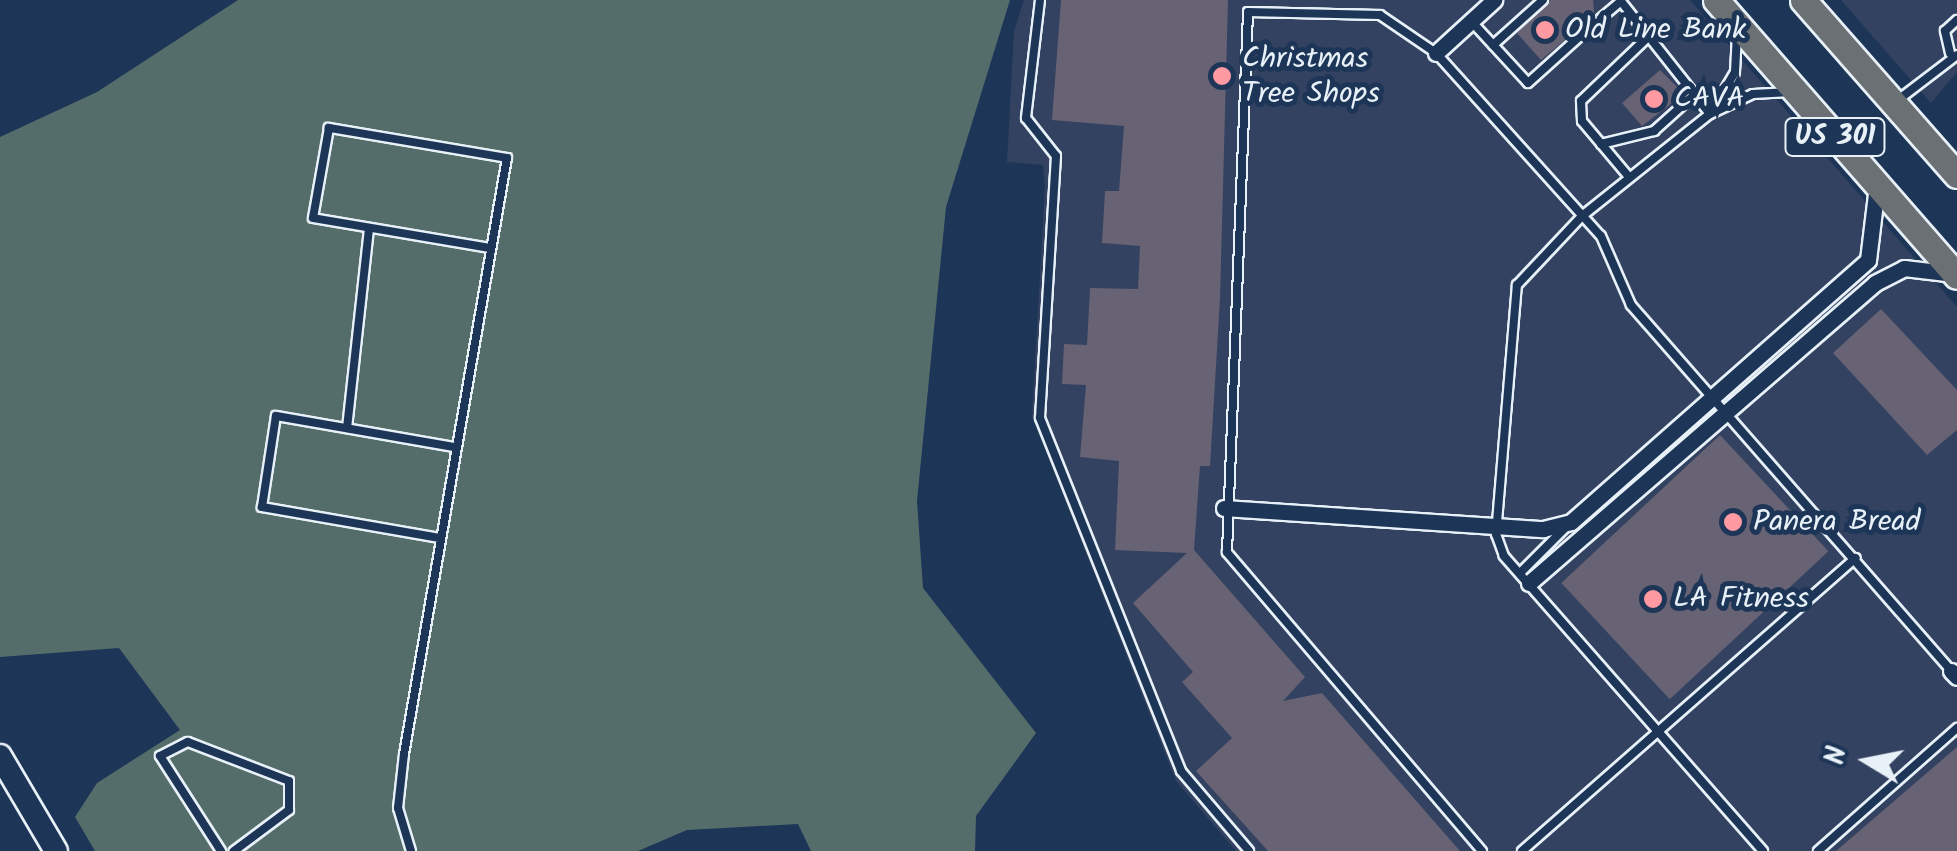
<!DOCTYPE html>
<style>
body{margin:0}
#map{position:relative;width:1957px;height:851px;overflow:hidden;background:#1d3557;font-family:Kalam,sans-serif}
div>[style]{position:absolute}
[style*='--x']{left:calc(var(--x)*1px);top:calc(var(--y)*1px);width:calc(var(--w)*1px);rotate:calc(var(--a)*1deg)}
.built>*{inset:0;background:#334260}
.green>*{inset:0;background:#556d6a}
.building>*{inset:0;background:#676274;transform-origin:0 0}
.roads{filter:drop-shadow(2px 0 #e8f1f8) drop-shadow(-2px 0 #e8f1f8) drop-shadow(0 2px #e8f1f8) drop-shadow(0 -2px #e8f1f8)}
.service>*{height:8px;margin:-4px;padding:0 4px;transform-origin:4px;border-radius:4px;background:#1d3557}
.minor>*{height:15px;margin:-7.5px;padding:0 7.5px;transform-origin:7.5px;border-radius:7.5px;background:#1d3557}
.secondary>*{height:22px;margin:-11px;padding:0 11px;transform-origin:11px;border-radius:11px;background:#1d3557}
.trunk>*{height:25px;margin:-12.5px;padding:0 12.5px;transform-origin:12.5px;border-radius:12.5px;background:#6a7074}
.dots>*{width:28px;height:28px;translate:-50% -50%;box-sizing:border-box;border:5px solid #1d3557;border-radius:50%}
span{translate:-50% -50%;white-space:nowrap;text-align:center;line-height:1.15;-webkit-text-stroke:10px #1d3557;paint-order:stroke}
.shield-label span{padding:2px 8px;background:#1d3557;border:2px solid;border-radius:8px;-webkit-text-stroke-width:0}
.shield-label{font-size:28px;color:#e8f1f8;font-weight:700}
.poi-label{font-size:30px;color:#e8f1f8}
.left{translate:0 -50%;text-align:left}
.north{position:absolute;left:1817px;top:711px;width:100px;height:100px;-webkit-text-stroke:8px #1d3557;paint-order:stroke;rotate:280deg;font-size:28px;font-weight:700;line-height:40px;text-align:center;color:#e8f1f8}
.north::after{content:'';display:block;margin:auto;width:35px;height:45px;background:#e8f1f8;clip-path:polygon(50% 0,100% 100%,50% 72%,0 100%)}
</style>
<div id="map">
<div class="built">
<div style="clip-path:polygon(1024px 0,1690px 0,1957px 307px,1957px 851px,1236px 851px,1176px 781px,1032px 416px,1045px 186px,1043px 165px,1007px 162px,1014px 31px)"></div>
<div style="clip-path:polygon(1841px 0,1957px 0,1957px 72px,1931px 103px)"></div>
</div>
<div class="green">
<div style="clip-path:polygon(238px 0,1010px 0,946px 207px,917px 501px,923px 588px,1036px 733px,976px 816px,975px 851px,811px 851px,798px 824px,687px 830px,638px 851px,95px 851px,75px 817px,97px 783px,180px 730px,119px 648px,0 657px,0 137px,97px 92px)"></div>
</div>
<div class="building">
<div style="clip-path:polygon(1061px 0,1228px 0,1220px 299px,1210px 466px,1200px 466px,1194px 550px,1305px 677px,1283px 701px,1322px 693px,1460px 851px,1268px 851px,1196px 771px,1232px 738px,1182px 682px,1193px 672px,1133px 603px,1187px 553px,1115px 550px,1119px 461px,1080px 457px,1086px 385px,1062px 384px,1064px 344px,1087px 345px,1090px 288px,1138px 289px,1140px 246px,1102px 243px,1105px 191px,1119px 191px,1124px 126px,1052px 120px)"></div>
<div style="clip-path:polygon(1550px 0,1593px 0,1595px 22px,1609px 26px,1596px 38px,1586px 22px,1541px 60px,1517px 33px)"></div>
<div style="clip-path:polygon(1660px 70px,1684px 94px,1642px 126px,1622px 103px)"></div>
<div style="clip-path:polygon(1881px 309px,1957px 390px,1957px 430px,1927px 455px,1833px 353px)"></div>
<div style="left:1720px;top:435px;width:159px;height:217px;rotate:47deg"></div>
<div style="clip-path:polygon(1957px 747px,1957px 851px,1836px 851px)"></div>
</div>
<div class="roads">
<div class="service">
<div style="--x:1040;--y:0;--w:119;--a:96.8"></div>
<div style="--x:1026;--y:118;--w:48;--a:51.7"></div>
<div style="--x:1056;--y:156;--w:262;--a:93.5"></div>
<div style="--x:1040;--y:418;--w:380;--a:68.2"></div>
<div style="--x:1181;--y:771;--w:105;--a:49.6"></div>
<div style="--x:1620;--y:0;--w:145;--a:51.7"></div>
<div style="--x:1601;--y:18;--w:26;--a:-40"></div>
<div style="--x:1471;--y:21;--w:84;--a:47.4"></div>
<div style="--x:1528;--y:83;--w:81;--a:-42"></div>
<div style="--x:1493;--y:45;--w:67;--a:-42"></div>
<div style="--x:1950;--y:53;--w:23;--a:-103"></div>
<div style="--x:1945;--y:31;--w:16;--a:-43"></div>
<div style="--x:1898;--y:100;--w:74;--a:-37.3"></div>
<div style="--x:1712;--y:111;--w:45;--a:-59.5"></div>
<div style="--x:1735;--y:72;--w:36;--a:-87"></div>
<div style="--x:1601;--y:144;--w:55;--a:-13.8"></div>
<div style="--x:1654;--y:131;--w:54;--a:-42"></div>
<div style="--x:1629;--y:177;--w:73;--a:-130"></div>
<div style="--x:1582;--y:121;--w:20;--a:-93"></div>
<div style="--x:1581;--y:101;--w:93;--a:-43.7"></div>
<div style="--x:347;--y:428;--w:201;--a:-83.7"></div>
<div style="--x:440;--y:538;--w:181;--a:-170.1"></div>
<div style="--x:262;--y:507;--w:92;--a:-81.3"></div>
<div style="--x:276;--y:416;--w:181;--a:9.9"></div>
<div style="--x:1520;--y:573;--w:68;--a:-45"></div>
<div style="--x:221;--y:851;--w:113;--a:-122.7"></div>
<div style="--x:160;--y:756;--w:31;--a:-27"></div>
<div style="--x:188;--y:742;--w:108;--a:21.1"></div>
<div style="--x:289;--y:781;--w:29;--a:90"></div>
<div style="--x:289;--y:810;--w:69;--a:143.3"></div>
<div style="--x:411;--y:851;--w:45;--a:-106.8"></div>
<div style="--x:398;--y:808;--w:54;--a:-83.7"></div>
<div style="--x:404;--y:754;--w:605;--a:-80.2"></div>
<div style="--x:507;--y:158;--w:181;--a:-170.4"></div>
<div style="--x:329;--y:128;--w:91;--a:100.1"></div>
<div style="--x:313;--y:218;--w:180;--a:9.6"></div>
<div style="--x:1482;--y:851;--w:393;--a:-130.5"></div>
<div style="--x:1227;--y:552;--w:540;--a:-87.77"></div>
<div style="--x:1248;--y:12;--w:132;--a:1.3"></div>
<div style="--x:1380;--y:15;--w:68;--a:34.2"></div>
<div style="--x:1436;--y:53;--w:246;--a:48"></div>
<div style="--x:1601;--y:236;--w:75;--a:66.5"></div>
<div style="--x:1631;--y:305;--w:486;--a:48.8"></div>
<div style="--x:1522;--y:851;--w:444;--a:-41.3"></div>
<div style="--x:1763;--y:851;--w:393;--a:-131.3"></div>
<div style="--x:1504;--y:556;--w:23;--a:-110"></div>
<div style="--x:1496;--y:534;--w:250;--a:-85.2"></div>
<div style="--x:1517;--y:285;--w:95;--a:-46.7"></div>
<div style="--x:1582;--y:216;--w:164;--a:-38.6"></div>
<div style="--x:1710;--y:114;--w:47;--a:-24.9"></div>
<div style="--x:1753;--y:94;--w:33;--a:-3"></div>
<div style="--x:1818;--y:851;--w:186;--a:-41.5"></div>
</div>
<div class="minor">
<div style="--x:1436;--y:53;--w:79;--a:-42.4"></div>
<div style="--x:1224;--y:508;--w:320;--a:3.8"></div>
<div style="--x:1543;--y:529;--w:29;--a:-14"></div>
<div style="--x:1571;--y:522;--w:396;--a:-41.4"></div>
<div style="--x:1868;--y:260;--w:75;--a:-83.1"></div>
<div style="--x:1529;--y:583;--w:458;--a:-40.9"></div>
<div style="--x:1875;--y:283;--w:33;--a:-27"></div>
<div style="--x:1904;--y:268;--w:51;--a:6.7"></div>
<div style="--x:1951;--y:671;--w:8;--a:45"></div>
</div>
<div class="secondary">
<div style="--x:0;--y:756;--w:110;--a:59.5"></div>
</div>
<div class="trunk">
<div style="--x:1716;--y:0;--w:366;--a:48.9"></div>
<div style="--x:1803;--y:0;--w:233;--a:48.7"></div>
</div>
</div>
<div class="dots">
<div style="left:1545px;top:30px;background:#ff9aa2"></div>
<div style="left:1222px;top:76px;background:#ff9aa2"></div>
<div style="left:1654px;top:99px;background:#ff9aa2"></div>
<div style="left:1733px;top:522px;background:#ff9aa2"></div>
<div style="left:1653px;top:599px;background:#ff9aa2"></div>
</div>
<div class="shield-label">
<span style="left:1835px;top:137px">US 301</span>
</div>
<div class="poi-label">
<span class="left" style="left:1565px;top:30px">Old Line Bank</span>
<span class="left" style="left:1242px;top:76px">Christmas<br>Tree Shops</span>
<span class="left" style="left:1674px;top:99px">CAVA</span>
<span class="left" style="left:1753px;top:522px">Panera Bread</span>
<span class="left" style="left:1673px;top:599px">LA Fitness</span>
</div>
<div class="north">N</div>
</div>
